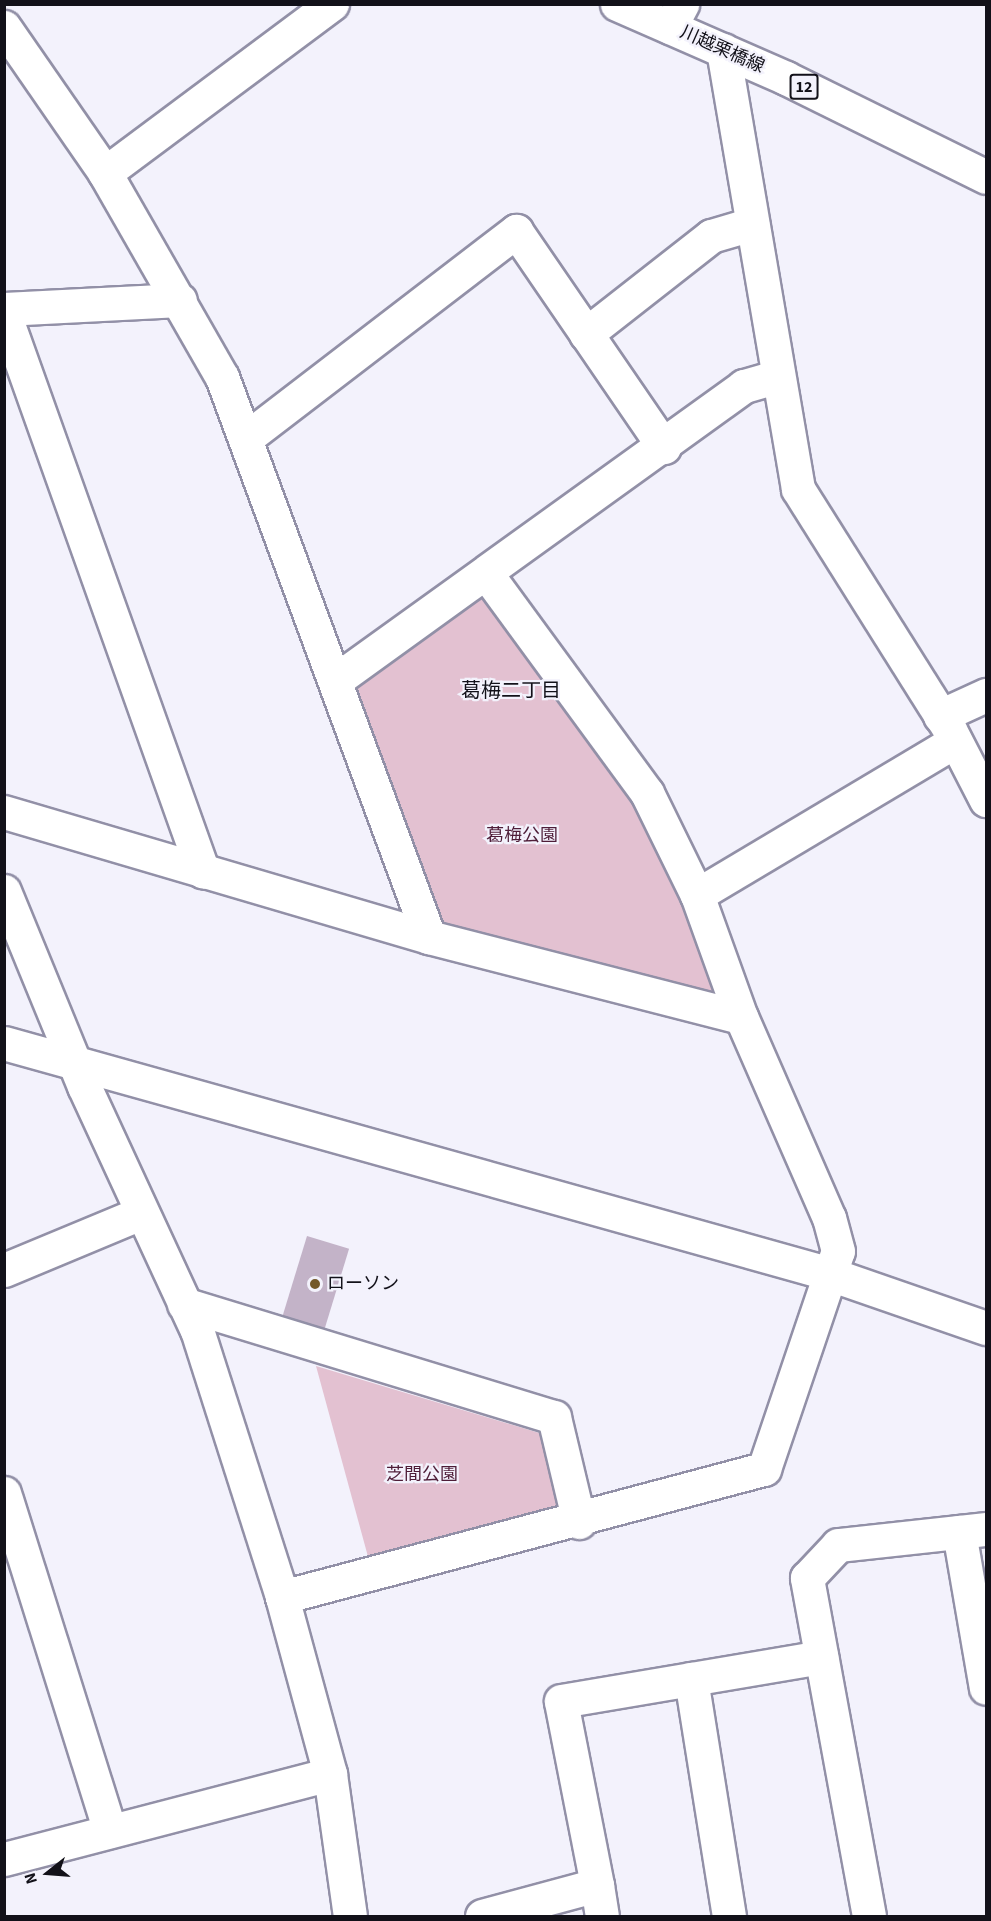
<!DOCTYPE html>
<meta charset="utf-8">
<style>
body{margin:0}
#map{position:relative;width:991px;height:1921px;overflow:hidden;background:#f3f2fc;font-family:"Source Sans 3","Noto Sans JP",sans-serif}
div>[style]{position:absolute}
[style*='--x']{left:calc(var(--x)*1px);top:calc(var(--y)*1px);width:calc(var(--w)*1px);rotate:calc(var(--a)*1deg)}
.green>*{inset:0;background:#e3c1d1}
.building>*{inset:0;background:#c3b3c8;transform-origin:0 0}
.roads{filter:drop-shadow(2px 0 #9290a7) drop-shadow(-2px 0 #9290a7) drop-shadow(0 2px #9290a7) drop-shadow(0 -2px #9290a7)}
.minor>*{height:33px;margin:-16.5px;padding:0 16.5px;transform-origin:16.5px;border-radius:16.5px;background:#fff}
.major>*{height:33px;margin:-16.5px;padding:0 16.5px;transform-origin:16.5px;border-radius:16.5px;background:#fff}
.dots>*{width:16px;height:16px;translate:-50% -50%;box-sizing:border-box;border:3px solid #f3f2fc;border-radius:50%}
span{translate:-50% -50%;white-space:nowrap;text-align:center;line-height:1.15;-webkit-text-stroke:4.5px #f3f2fc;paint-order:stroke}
.shield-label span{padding:2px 4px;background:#f3f2fc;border:2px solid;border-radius:4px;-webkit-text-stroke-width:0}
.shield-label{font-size:16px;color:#121119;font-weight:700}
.street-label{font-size:18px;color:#121119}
.park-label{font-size:18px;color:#4e1d38}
.poi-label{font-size:18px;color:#121119}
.left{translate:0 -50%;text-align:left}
.neighbourhood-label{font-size:20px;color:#121119}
.frame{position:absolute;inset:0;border:6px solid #121119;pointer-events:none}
.north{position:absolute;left:18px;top:1843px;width:60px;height:60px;-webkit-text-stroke:4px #f3f2fc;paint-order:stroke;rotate:253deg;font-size:16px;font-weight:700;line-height:24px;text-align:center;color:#121119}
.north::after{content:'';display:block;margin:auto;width:21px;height:27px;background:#121119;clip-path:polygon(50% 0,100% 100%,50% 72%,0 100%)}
</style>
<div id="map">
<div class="green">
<div style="clip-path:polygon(483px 593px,635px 805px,682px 902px,715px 998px,438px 929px,350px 685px)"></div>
<div style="clip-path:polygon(316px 1366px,546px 1435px,564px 1516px,370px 1564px)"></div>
</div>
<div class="building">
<div style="left:307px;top:1236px;width:44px;height:88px;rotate:17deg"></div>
</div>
<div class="roads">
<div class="minor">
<div style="--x:4;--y:27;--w:178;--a:55.3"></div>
<div style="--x:105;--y:173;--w:235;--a:60.2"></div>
<div style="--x:222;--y:377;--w:597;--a:69.71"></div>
<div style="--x:670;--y:27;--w:26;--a:-62"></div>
<div style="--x:723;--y:50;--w:445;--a:80.3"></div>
<div style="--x:798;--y:489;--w:285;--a:57.8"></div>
<div style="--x:950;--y:730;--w:79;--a:62.8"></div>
<div style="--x:105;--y:173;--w:283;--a:-36.7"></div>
<div style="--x:4;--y:309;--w:176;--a:-2.9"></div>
<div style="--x:4;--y:313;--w:593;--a:70.4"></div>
<div style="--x:586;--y:334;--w:159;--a:-38.1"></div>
<div style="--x:711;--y:236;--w:43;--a:-16.3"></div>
<div style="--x:245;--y:439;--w:342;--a:-37.5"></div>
<div style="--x:516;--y:231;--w:262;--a:55.6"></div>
<div style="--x:336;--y:680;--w:503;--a:-35.78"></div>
<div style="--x:744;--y:386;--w:33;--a:-16"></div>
<div style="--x:940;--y:716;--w:51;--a:-24.5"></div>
<div style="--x:4;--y:812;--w:443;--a:16.4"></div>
<div style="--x:429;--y:937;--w:322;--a:14.4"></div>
<div style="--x:4;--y:891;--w:211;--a:67.7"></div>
<div style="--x:84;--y:1086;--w:269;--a:65.2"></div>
<div style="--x:197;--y:1330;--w:280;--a:72.3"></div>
<div style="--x:282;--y:1597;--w:183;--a:74.8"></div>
<div style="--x:330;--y:1774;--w:143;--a:82"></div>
<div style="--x:697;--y:895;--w:300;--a:-30.8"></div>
<div style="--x:4;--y:1043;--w:855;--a:15.61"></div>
<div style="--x:827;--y:1273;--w:168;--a:19.1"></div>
<div style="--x:4;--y:1270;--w:148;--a:-22.6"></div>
<div style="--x:184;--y:1304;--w:387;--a:17"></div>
<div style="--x:554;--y:1417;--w:108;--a:76.6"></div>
<div style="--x:4;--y:1493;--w:354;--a:72.6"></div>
<div style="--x:959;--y:1532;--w:158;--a:80.2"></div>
<div style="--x:282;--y:1597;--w:499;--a:-14.9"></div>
<div style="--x:764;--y:1469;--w:230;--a:-71.3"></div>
<div style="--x:838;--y:1251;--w:34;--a:-105"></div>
<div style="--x:829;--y:1218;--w:219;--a:-113.6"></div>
<div style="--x:741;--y:1017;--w:130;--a:-109.8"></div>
<div style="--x:697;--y:895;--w:114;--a:-116.1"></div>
<div style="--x:647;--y:793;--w:273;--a:-126.2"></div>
<div style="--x:691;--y:1679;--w:240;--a:80.9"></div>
<div style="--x:4;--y:1859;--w:337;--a:-14.6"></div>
<div style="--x:597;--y:1885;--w:31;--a:81"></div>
<div style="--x:482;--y:1916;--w:119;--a:-15.1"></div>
<div style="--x:597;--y:1885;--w:187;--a:-101.1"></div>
<div style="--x:561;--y:1701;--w:264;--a:-9.6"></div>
<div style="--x:869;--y:1916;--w:344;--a:-100.4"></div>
<div style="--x:807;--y:1578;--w:45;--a:-46.8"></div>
<div style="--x:838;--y:1545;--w:149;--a:-6.2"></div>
</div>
<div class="major">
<div style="--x:617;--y:4;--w:184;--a:23.6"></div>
<div style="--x:786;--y:78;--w:223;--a:26.3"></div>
</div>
</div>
<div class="dots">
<div style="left:315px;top:1284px;background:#74582a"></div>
</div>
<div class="shield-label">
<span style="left:804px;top:87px">12</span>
</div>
<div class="street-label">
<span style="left:722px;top:50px;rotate:24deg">川越栗橋線</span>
</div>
<div class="park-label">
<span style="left:522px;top:836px">葛梅公園</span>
<span style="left:422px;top:1475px">芝間公園</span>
</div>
<div class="poi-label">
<span class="left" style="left:327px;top:1284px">ローソン</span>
</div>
<div class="neighbourhood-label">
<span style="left:511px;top:691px">葛梅二丁目</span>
</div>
<div class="frame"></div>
<div class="north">N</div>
</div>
